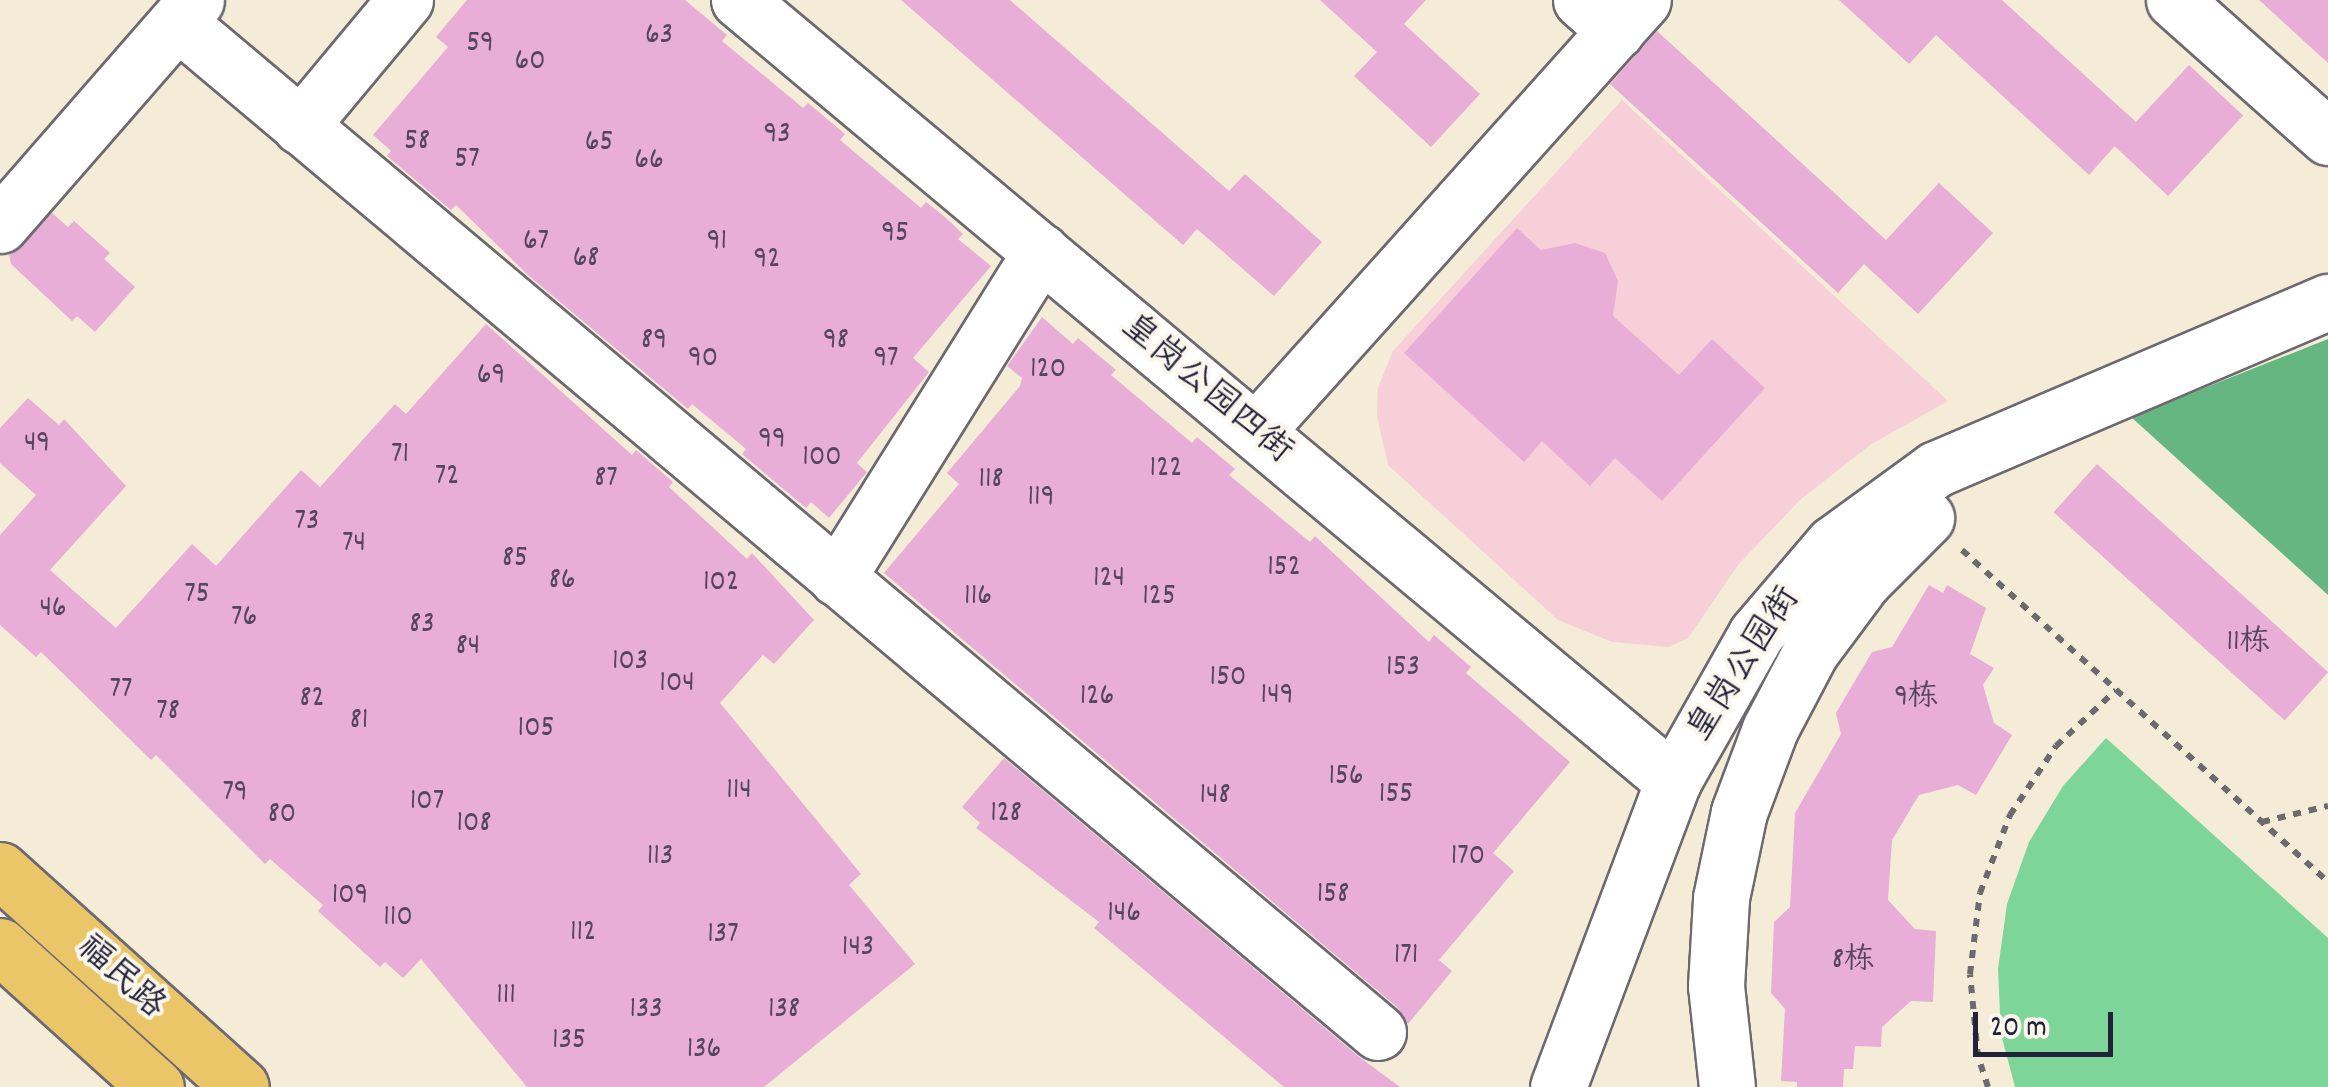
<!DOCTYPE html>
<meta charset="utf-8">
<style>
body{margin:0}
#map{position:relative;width:2328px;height:1087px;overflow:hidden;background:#f4ecd6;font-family:Dekko,"LXGW WenKai TC",sans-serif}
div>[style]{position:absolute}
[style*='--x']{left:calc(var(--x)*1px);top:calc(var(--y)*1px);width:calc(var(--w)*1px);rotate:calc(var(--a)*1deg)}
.built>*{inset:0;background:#f6cfd8}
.green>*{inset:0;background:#7dd59a}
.forest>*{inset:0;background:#66b682}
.building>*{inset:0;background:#e8aed8;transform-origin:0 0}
.path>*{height:6px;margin-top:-3px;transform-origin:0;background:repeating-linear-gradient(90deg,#6c6971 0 8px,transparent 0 16px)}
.roads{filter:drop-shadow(2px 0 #6c6971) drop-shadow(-2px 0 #6c6971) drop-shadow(0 2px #6c6971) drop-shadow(0 -2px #6c6971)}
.minor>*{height:55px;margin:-27.5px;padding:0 27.5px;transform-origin:27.5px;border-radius:27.5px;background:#fff}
.major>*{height:55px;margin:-27.5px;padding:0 27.5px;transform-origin:27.5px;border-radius:27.5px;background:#ebc669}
span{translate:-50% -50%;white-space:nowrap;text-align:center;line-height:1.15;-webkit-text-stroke:8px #fbf7ec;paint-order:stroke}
.number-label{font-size:30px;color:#544562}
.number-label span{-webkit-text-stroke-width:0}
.street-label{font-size:35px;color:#22223b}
.scale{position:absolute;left:1973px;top:1012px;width:140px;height:45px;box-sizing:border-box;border:5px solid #22223b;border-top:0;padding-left:12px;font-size:30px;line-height:35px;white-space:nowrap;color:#22223b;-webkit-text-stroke:8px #fbf7ec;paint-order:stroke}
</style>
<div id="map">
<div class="built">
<div style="clip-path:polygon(1622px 100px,1948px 401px,1870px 445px,1800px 500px,1738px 565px,1688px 638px,1669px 647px,1612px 642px,1558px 620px,1388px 465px,1377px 416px,1378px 388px,1393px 351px)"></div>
</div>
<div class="green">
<div style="clip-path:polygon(2106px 738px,2328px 938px,2328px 1087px,2015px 1087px,2001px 1034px,1998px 969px,2007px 904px,2029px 842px,2063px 786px)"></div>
</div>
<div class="forest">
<div style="clip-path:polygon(2328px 339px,2328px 595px,2131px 417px)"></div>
</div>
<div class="building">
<div style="clip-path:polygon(467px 0,685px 0,727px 35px,722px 41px,803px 108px,808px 103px,845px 134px,840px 140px,921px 208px,926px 202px,946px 218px,963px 234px,958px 239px,991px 266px,913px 358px,929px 372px,857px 463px,867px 472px,829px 518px,811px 502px,806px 508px,742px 454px,746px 449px,692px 404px,688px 409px,529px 276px,456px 205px,451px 210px,387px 156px,391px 151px,373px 135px,448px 47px,436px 37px)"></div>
<div style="clip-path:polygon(901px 0,1010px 0,1229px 191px,1245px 174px,1322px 242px,1274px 296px,1197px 229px,1183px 245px)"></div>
<div style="clip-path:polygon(1320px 0,1426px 0,1404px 24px,1480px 94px,1431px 147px,1354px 76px,1377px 52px)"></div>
<div style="clip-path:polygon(1839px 0,2002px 0,2136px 122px,2089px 175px,1936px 35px,1909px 64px)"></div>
<div style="clip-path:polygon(2259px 0,2328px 0,2328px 63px)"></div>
<div style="clip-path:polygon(1657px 31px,1886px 240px,1939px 183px,1993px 233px,1918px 314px,1864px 264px,1838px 293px,1610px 84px)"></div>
<div style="left:2189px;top:65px;width:74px;height:110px;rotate:43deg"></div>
<div style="clip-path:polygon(52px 213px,68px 227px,74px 221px,110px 253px,104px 259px,135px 287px,95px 332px,77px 316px,72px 321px,11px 264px,9px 255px)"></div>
<div style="clip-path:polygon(1517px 228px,1541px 250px,1575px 243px,1605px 253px,1618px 281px,1613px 316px,1679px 375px,1712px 339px,1765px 388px,1662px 501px,1615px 458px,1590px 486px,1542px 441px,1524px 462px,1404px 353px)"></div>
<div style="clip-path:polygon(1042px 317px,1073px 344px,1078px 338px,1116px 370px,1111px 375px,1192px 443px,1197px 437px,1235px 469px,1229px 475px,1310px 542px,1315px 536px,1429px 642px,1434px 635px,1471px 667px,1466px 673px,1570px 762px,1493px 853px,1514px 871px,1439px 960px,1452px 971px,1408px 1024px,1398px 1008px,884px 573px,959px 484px,947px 473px,1020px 386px,1022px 378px,1007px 366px)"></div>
<div style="clip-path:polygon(486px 324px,632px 455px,636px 450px,673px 482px,669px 487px,747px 559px,752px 553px,814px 620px,774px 664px,763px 655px,720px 703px,861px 874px,849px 885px,915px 964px,764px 1087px,527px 1087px,421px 959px,403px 978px,385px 962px,380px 967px,318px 911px,323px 905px,270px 859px,265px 864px,156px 755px,151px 760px,41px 652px,36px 657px,0 625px,0 535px,36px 495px,0 463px,0 428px,28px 398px,59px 425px,64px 419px,126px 486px,50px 570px,116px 628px,192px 544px,216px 566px,301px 470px,320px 487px,395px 404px,406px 414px)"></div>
<div style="left:2097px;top:464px;width:311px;height:65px;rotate:42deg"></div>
<div style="clip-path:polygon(1929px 585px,1943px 593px,1947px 585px,1986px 608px,1970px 654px,1994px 668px,1983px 685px,1994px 723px,2012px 735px,1976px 795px,1958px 785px,1919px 795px,1892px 840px,1888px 900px,1915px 929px,1936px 931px,1933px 1002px,1911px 1001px,1882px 1027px,1881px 1047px,1855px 1046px,1853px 1069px,1844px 1069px,1843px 1087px,1797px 1087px,1797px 1082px,1781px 1081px,1785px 1009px,1771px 993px,1774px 922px,1790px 907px,1795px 813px,1841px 734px,1836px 713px,1872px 652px,1892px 647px)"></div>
<div style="clip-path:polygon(1004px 758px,1358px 1056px,1400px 1087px,1284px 1087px,1094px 928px,1099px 922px,976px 828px,980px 823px,962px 807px)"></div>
</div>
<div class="path">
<div style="--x:1962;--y:550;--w:494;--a:42.2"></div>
<div style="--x:2262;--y:822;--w:68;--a:-13.6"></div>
<div style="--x:1988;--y:1087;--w:32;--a:-108"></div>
<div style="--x:1978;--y:1057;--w:83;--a:-95.5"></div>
<div style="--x:1970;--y:974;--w:82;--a:-83"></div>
<div style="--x:1980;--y:893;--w:84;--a:-69"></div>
<div style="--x:2010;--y:815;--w:83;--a:-56.3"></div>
<div style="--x:2056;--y:746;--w:82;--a:-43"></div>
</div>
<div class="roads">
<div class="minor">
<div style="--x:739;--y:0;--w:1218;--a:39.9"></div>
<div style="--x:1581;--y:0;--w:47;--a:41.5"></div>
<div style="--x:2174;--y:0;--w:206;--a:41.7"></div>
<div style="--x:179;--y:23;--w:1567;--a:40.08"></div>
<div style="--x:300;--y:126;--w:164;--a:-50.2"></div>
<div style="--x:0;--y:225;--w:298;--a:-48.9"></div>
<div style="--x:1256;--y:431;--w:579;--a:-48.08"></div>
<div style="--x:837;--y:578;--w:385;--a:-58"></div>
<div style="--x:1558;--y:1087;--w:327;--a:-69.4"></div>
<div style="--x:1673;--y:781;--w:169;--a:-60.5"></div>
<div style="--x:1756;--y:634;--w:118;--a:-49.5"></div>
<div style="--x:1833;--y:544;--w:127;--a:-36.1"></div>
<div style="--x:1936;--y:469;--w:426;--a:-23.1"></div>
<div style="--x:1727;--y:1087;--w:102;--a:-96.2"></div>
<div style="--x:1716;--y:986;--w:88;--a:-86.7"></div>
<div style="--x:1721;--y:898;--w:88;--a:-78.2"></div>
<div style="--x:1739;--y:812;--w:89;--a:-69.5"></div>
<div style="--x:1770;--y:729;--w:88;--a:-62.3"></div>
<div style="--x:1811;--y:651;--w:89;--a:-53.3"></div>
<div style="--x:1864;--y:580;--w:88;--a:-45"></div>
</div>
<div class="major">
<div style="--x:0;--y:870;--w:324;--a:42"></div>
<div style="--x:0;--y:946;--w:210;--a:42.1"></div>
</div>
</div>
<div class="number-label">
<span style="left:659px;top:37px">63</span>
<span style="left:480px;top:45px">59</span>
<span style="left:530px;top:63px">60</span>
<span style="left:777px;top:136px">93</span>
<span style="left:417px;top:143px">58</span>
<span style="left:599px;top:144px">65</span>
<span style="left:467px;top:161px">57</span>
<span style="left:649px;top:162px">66</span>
<span style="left:895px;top:235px">95</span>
<span style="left:536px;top:243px">67</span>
<span style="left:717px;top:243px">91</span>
<span style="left:586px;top:260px">68</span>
<span style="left:767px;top:261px">92</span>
<span style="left:654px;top:342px">89</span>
<span style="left:836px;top:342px">98</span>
<span style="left:703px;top:360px">90</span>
<span style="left:886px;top:360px">97</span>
<span style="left:1048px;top:371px">120</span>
<span style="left:491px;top:377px">69</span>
<span style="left:772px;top:441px">99</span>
<span style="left:37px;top:445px">49</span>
<span style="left:400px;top:456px">71</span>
<span style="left:822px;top:459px">100</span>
<span style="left:1166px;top:470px">122</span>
<span style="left:447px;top:478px">72</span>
<span style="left:606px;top:480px">87</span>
<span style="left:991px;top:481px">118</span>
<span style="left:1041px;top:499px">119</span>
<span style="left:307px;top:523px">73</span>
<span style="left:354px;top:545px">74</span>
<span style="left:515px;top:560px">85</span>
<span style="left:1284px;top:569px">152</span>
<span style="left:1109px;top:580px">124</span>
<span style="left:562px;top:582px">86</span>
<span style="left:721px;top:584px">102</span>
<span style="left:197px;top:596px">75</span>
<span style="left:978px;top:598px">116</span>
<span style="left:1159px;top:598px">125</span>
<span style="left:53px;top:610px">46</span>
<span style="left:244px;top:619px">76</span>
<span style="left:422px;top:626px">83</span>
<span style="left:2248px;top:644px">11栋</span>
<span style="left:468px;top:648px">84</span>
<span style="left:630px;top:663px">103</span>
<span style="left:1403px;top:669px">153</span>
<span style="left:1228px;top:679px">150</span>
<span style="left:677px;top:685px">104</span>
<span style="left:121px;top:691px">77</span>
<span style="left:1277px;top:697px">149</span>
<span style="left:1097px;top:698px">126</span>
<span style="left:1916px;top:699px">9栋</span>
<span style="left:312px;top:700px">82</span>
<span style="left:168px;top:713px">78</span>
<span style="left:359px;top:722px">81</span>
<span style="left:536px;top:730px">105</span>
<span style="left:1346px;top:778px">156</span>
<span style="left:739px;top:792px">114</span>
<span style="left:235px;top:794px">79</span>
<span style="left:1396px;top:796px">155</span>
<span style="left:1215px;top:797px">148</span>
<span style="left:427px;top:803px">107</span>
<span style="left:1006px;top:815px">128</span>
<span style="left:282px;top:816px">80</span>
<span style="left:474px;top:825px">108</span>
<span style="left:660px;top:858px">113</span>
<span style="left:1468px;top:858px">170</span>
<span style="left:1333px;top:896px">158</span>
<span style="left:350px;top:897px">109</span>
<span style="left:1124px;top:915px">146</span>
<span style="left:398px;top:919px">110</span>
<span style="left:583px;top:934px">112</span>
<span style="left:723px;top:936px">137</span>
<span style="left:858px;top:949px">143</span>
<span style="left:1406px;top:957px">171</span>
<span style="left:1853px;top:962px">8栋</span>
<span style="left:506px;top:997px">111</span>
<span style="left:646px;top:1011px">133</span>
<span style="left:784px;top:1011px">138</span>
<span style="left:569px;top:1042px">135</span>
<span style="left:704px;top:1051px">136</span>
</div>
<div class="street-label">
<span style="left:1206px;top:390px;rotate:40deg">皇岗公园四街</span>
<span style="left:1745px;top:665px;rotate:-57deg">皇岗公园街</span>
<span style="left:120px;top:978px;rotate:42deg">福民路</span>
</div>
<div class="scale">20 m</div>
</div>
